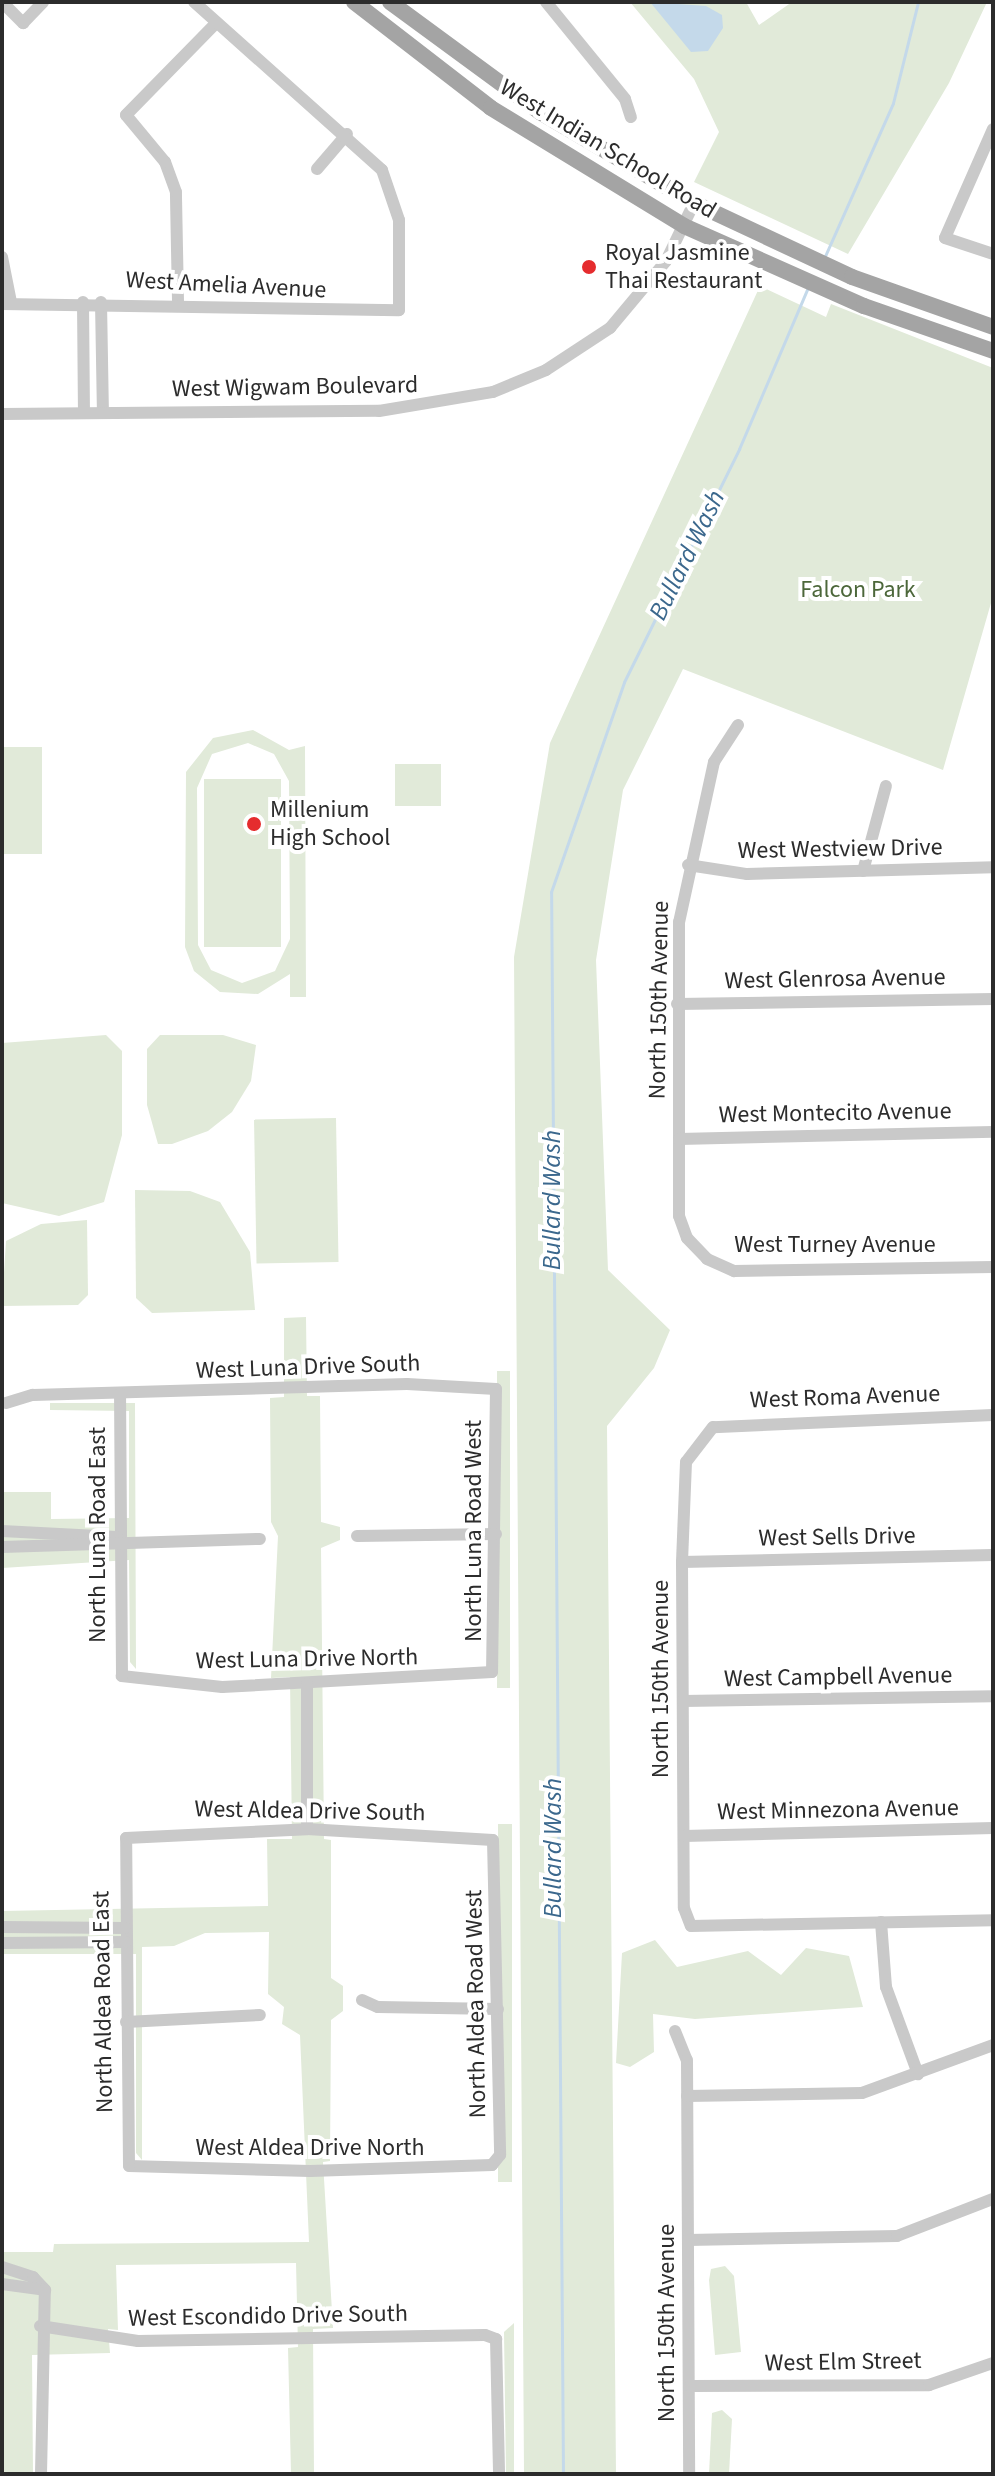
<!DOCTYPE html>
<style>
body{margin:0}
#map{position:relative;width:995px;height:2476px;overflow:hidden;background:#fff;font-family:"Source Sans 3",sans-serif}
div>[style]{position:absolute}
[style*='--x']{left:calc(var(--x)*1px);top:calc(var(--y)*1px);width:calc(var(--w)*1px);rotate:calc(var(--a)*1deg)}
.green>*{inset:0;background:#e1ead9;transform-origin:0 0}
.water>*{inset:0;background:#c4d9ea}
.stream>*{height:3px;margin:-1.5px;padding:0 1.5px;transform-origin:1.5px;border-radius:1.5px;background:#c4d9ea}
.minor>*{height:12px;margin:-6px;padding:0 6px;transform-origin:6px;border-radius:6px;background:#c9c9c9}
.major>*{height:16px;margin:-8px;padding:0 8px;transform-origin:8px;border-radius:8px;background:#a4a4a4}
.dots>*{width:22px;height:22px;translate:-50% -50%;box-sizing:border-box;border:4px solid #fff;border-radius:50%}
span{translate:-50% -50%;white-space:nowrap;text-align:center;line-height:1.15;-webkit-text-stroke:8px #fff;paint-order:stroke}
.street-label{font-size:24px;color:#2c2c2c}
.poi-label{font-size:24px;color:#2c2c2c}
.left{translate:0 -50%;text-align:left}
.park-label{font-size:24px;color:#4c673a}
.water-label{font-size:26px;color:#3b688d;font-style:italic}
.frame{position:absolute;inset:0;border:4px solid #2c2c2c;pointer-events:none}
</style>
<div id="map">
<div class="green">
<div style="clip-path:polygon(630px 2px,746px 2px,759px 25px,792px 2px,987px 2px,949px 83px,848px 254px,694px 182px,719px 132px,694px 79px)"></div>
<div style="clip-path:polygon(760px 286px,826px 317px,831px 304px,993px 368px,993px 596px,943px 770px,683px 669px,623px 790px,596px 960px,608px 1270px,670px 1330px,654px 1368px,607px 1426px,616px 2474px,524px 2474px,514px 957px,550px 743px)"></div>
<div style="clip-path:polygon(evenodd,253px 730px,289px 750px,305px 746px,306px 997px,290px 997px,290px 974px,258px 994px,220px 992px,194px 971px,185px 947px,186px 772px,213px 738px,253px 730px,248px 743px,274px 754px,289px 781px,290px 939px,275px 971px,242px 983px,211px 970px,198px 945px,197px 788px,212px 754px,248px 743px)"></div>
<div style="left:2px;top:747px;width:40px;height:107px"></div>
<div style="left:395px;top:764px;width:46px;height:42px"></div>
<div style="left:204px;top:779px;width:77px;height:168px"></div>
<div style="clip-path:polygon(106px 1035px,122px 1051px,122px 1135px,104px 1202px,59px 1216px,2px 1203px,2px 1043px)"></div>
<div style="clip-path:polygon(160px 1035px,223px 1035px,256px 1045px,251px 1081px,232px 1112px,208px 1131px,172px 1144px,158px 1144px,147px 1105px,147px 1049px)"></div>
<div style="left:336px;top:1118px;width:144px;height:82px;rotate:89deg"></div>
<div style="clip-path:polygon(135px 1190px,190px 1191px,220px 1202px,250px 1252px,255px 1310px,152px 1313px,136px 1298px)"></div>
<div style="clip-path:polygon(87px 1220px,88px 1295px,78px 1305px,2px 1306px,6px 1241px,41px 1224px)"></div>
<div style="clip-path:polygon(306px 1317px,307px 1396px,320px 1396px,321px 1522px,340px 1527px,340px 1540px,321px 1548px,324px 1839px,331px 1840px,331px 1978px,343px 1986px,343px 2011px,331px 2020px,330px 2161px,323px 2162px,333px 2328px,313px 2329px,314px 2474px,291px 2474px,288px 2348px,298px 2347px,296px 2263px,116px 2265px,118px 2330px,108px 2329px,110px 2353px,32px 2355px,33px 2474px,2px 2474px,2px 2252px,53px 2252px,54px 2244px,309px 2242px,300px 2035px,282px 2024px,284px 2007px,268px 1994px,269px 1932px,205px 1933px,174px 1946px,142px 1947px,142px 2160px,136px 2153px,136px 1954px,2px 1954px,2px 1911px,268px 1906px,267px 1839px,292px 1839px,290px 1677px,271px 1678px,278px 1536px,271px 1522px,270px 1398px,284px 1397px,284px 1318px)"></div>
<div style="left:510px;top:1371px;width:317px;height:13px;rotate:90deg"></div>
<div style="clip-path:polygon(50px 1403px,135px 1403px,136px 1669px,130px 1662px,129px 1560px,2px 1568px,2px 1492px,51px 1492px,51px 1519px,129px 1518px,129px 1411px,50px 1410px)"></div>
<div style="left:512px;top:1824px;width:358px;height:14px;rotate:90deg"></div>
<div style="clip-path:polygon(655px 1940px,677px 1967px,748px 1951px,781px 1975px,806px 1948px,849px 1956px,863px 2007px,695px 2019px,653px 2014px,654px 2052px,630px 2067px,616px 2063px,622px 1953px)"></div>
<div style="clip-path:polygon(725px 2266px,734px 2276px,741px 2352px,715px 2355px,709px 2280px,711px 2269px)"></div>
<div style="clip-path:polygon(514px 2323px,514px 2474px,506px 2474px,504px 2332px)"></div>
<div style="clip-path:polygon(722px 2410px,732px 2419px,729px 2474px,709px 2474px,712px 2413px)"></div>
</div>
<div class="water">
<div style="clip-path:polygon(650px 2px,706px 6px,722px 15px,723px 28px,708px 51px,691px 52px)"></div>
</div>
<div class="stream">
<div style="--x:825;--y:256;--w:167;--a:-66"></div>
<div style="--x:893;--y:103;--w:104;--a:-76.1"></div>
<div style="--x:563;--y:2474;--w:1582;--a:-90.43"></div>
<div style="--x:551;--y:892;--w:222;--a:-70.8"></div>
<div style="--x:624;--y:682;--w:260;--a:-63.7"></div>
<div style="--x:739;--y:449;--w:176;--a:-66.9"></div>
</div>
<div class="minor">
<div style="--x:2;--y:2;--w:30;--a:45"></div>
<div style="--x:23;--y:23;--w:29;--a:-46"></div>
<div style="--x:546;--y:2;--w:125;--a:50.8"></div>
<div style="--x:625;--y:99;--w:19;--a:72"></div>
<div style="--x:993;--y:129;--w:119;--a:113.8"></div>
<div style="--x:945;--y:238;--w:51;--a:18.4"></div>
<div style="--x:317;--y:169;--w:46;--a:-49.4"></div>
<div style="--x:2;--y:257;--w:46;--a:78.7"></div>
<div style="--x:178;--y:301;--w:109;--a:-91.1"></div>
<div style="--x:176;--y:192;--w:32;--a:-110"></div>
<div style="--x:165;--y:162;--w:61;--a:-129.7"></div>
<div style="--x:126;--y:115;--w:129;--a:-45.6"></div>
<div style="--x:83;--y:302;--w:111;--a:89.5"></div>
<div style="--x:101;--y:302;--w:111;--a:89"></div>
<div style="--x:2;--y:304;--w:397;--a:0.9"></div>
<div style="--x:399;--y:310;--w:90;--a:-90"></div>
<div style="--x:399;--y:220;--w:53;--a:-108.8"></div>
<div style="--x:382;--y:170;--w:252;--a:-138.2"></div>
<div style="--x:2;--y:414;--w:377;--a:-0.5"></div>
<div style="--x:379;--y:411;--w:116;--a:-9.5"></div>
<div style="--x:493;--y:392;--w:57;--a:-22.5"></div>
<div style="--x:546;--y:370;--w:77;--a:-33.3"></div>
<div style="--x:610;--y:328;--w:87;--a:-50.1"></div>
<div style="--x:666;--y:261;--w:64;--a:-64.2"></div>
<div style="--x:738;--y:725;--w:44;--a:123"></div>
<div style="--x:714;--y:762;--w:164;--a:102.3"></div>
<div style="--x:679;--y:922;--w:294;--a:90"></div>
<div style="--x:679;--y:1216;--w:23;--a:70"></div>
<div style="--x:687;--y:1238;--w:29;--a:46"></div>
<div style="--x:707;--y:1259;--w:30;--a:24"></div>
<div style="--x:734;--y:1271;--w:259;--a:-0.9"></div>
<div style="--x:688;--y:865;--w:60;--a:8.7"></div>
<div style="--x:747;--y:874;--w:246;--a:-1.6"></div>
<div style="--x:863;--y:871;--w:88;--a:-74.9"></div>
<div style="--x:677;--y:1004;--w:316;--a:-0.9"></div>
<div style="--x:679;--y:1139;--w:314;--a:-1.3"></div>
<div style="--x:6;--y:1403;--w:28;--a:-17"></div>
<div style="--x:33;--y:1395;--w:374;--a:-1.7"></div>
<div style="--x:407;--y:1384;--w:89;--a:3.2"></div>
<div style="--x:496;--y:1389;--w:283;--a:90.8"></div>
<div style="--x:492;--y:1672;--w:270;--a:176.8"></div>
<div style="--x:222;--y:1687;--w:101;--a:-173.7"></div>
<div style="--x:122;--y:1676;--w:282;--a:-90.4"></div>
<div style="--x:993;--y:1415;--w:280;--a:177.5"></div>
<div style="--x:713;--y:1427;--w:44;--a:127.6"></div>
<div style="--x:686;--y:1462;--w:100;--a:92.3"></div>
<div style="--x:682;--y:1562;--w:346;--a:89.7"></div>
<div style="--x:684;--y:1908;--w:19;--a:69"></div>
<div style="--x:691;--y:1926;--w:302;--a:-1.1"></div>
<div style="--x:2;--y:1531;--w:115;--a:3"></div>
<div style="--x:357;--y:1536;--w:139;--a:-0.8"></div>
<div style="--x:2;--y:1547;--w:258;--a:-1.8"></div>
<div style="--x:682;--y:1562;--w:311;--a:-1.3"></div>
<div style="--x:307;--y:1684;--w:145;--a:90"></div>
<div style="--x:683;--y:1701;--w:310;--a:-0.9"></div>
<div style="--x:307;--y:1829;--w:186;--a:3.4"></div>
<div style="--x:493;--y:1840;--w:315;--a:88.7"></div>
<div style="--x:500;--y:2155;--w:13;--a:129"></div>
<div style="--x:492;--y:2165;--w:182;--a:178.1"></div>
<div style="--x:310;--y:2171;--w:181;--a:-178.4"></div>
<div style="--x:129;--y:2166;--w:328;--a:-90.5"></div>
<div style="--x:126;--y:1838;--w:181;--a:-2.8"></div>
<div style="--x:684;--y:1836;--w:309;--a:-1.5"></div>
<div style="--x:881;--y:1922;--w:65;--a:85.6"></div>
<div style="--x:886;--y:1987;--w:93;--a:69.8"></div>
<div style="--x:2;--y:1927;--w:123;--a:0.5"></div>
<div style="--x:2;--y:1943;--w:124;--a:-0.5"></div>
<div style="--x:362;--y:2000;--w:17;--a:24"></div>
<div style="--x:378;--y:2007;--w:120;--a:1"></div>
<div style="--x:126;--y:2022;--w:134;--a:-3"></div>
<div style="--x:675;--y:2031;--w:31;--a:68"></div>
<div style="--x:687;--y:2060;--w:414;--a:89.7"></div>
<div style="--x:687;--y:2096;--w:175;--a:-1"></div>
<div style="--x:862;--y:2093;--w:140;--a:-20.1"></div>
<div style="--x:688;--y:2240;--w:209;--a:-1.1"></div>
<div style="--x:897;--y:2236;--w:103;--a:-21.1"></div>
<div style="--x:2;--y:2267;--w:33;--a:18"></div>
<div style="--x:33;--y:2277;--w:18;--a:47"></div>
<div style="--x:2;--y:2284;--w:43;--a:7.9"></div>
<div style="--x:40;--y:2326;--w:99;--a:8.7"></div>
<div style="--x:138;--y:2341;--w:347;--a:-1"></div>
<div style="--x:485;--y:2335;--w:12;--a:20"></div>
<div style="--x:496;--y:2339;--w:135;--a:88.7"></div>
<div style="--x:690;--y:2386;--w:239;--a:-0.2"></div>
<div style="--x:929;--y:2385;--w:68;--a:-19"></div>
<div style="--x:41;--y:2474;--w:184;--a:-88.8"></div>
</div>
<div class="major">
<div style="--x:354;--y:2;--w:173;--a:37.7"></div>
<div style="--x:491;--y:108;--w:226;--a:31.4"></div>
<div style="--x:684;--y:226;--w:197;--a:24"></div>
<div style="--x:864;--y:306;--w:137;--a:19.2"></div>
<div style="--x:390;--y:2;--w:186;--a:36.3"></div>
<div style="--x:540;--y:112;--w:179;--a:30.6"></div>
<div style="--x:694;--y:203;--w:174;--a:25.1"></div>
<div style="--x:852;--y:277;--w:150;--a:19.5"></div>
</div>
<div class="dots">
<div style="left:589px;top:267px;background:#e52c2e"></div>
<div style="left:254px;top:824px;background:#e52c2e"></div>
</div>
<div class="street-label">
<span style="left:608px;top:149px;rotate:31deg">West Indian School Road</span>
<span style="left:226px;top:285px;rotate:3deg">West Amelia Avenue</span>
<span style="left:295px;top:387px;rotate:-1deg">West Wigwam Boulevard</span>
<span style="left:840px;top:849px;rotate:-1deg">West Westview Drive</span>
<span style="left:835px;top:979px;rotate:-1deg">West Glenrosa Avenue</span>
<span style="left:659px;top:1000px;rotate:-89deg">North 150th Avenue</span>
<span style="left:835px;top:1113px;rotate:-1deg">West Montecito Avenue</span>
<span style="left:835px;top:1245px">West Turney Avenue</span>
<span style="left:308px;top:1367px;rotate:-2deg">West Luna Drive South</span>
<span style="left:845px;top:1397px;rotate:-2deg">West Roma Avenue</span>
<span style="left:474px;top:1531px;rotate:-90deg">North Luna Road West</span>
<span style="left:98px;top:1535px;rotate:-90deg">North Luna Road East</span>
<span style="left:837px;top:1537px;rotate:-1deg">West Sells Drive</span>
<span style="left:307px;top:1659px;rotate:-1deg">West Luna Drive North</span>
<span style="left:838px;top:1677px;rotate:-1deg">West Campbell Avenue</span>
<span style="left:661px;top:1679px;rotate:-90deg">North 150th Avenue</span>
<span style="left:838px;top:1810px;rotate:-1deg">West Minnezona Avenue</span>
<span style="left:310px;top:1811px;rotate:1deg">West Aldea Drive South</span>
<span style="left:103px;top:2002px;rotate:-91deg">North Aldea Road East</span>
<span style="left:476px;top:2004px;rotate:-91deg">North Aldea Road West</span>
<span style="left:310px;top:2148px">West Aldea Drive North</span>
<span style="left:268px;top:2316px;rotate:-1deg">West Escondido Drive South</span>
<span style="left:667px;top:2323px;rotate:-90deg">North 150th Avenue</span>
<span style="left:843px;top:2362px;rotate:-1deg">West Elm Street</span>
</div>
<div class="poi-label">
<span class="left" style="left:605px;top:267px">Royal Jasmine<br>Thai Restaurant</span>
<span class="left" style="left:270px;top:824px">Millenium<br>High School</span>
</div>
<div class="park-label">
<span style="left:858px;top:590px">Falcon Park</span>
</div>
<div class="water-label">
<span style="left:687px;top:555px;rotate:-64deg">Bullard Wash</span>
<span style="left:552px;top:1200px;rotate:-90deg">Bullard Wash</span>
<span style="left:553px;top:1848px;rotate:-90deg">Bullard Wash</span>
</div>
<div class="frame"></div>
</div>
